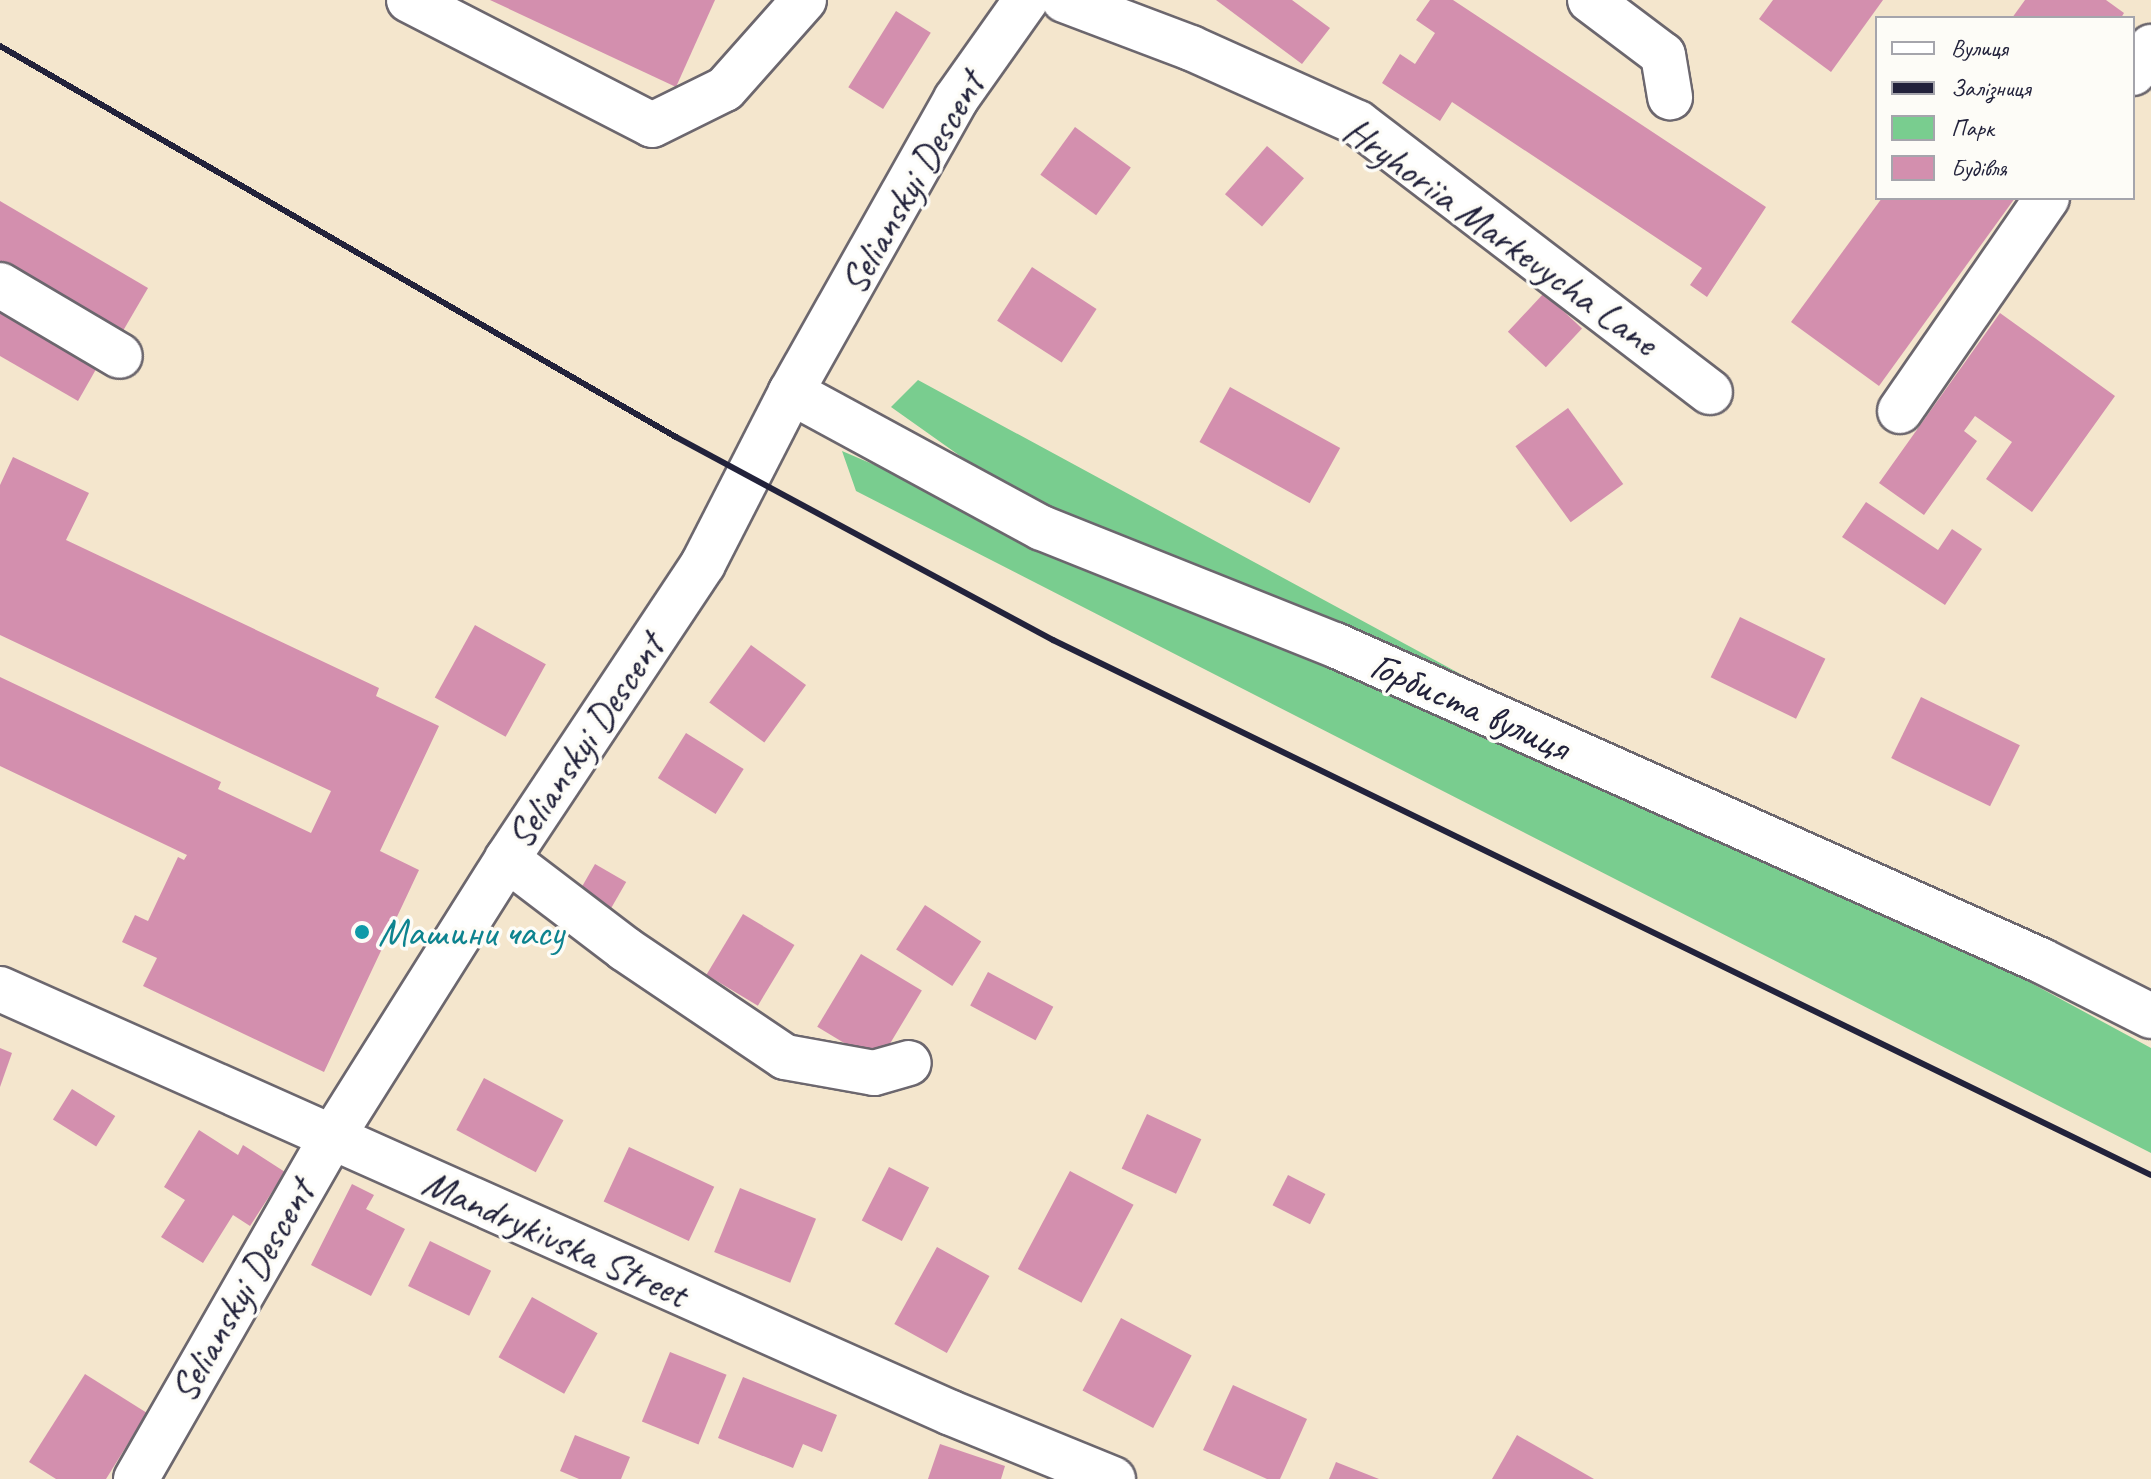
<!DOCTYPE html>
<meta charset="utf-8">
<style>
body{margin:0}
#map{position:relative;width:2151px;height:1479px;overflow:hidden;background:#f4e6cd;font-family:Caveat,sans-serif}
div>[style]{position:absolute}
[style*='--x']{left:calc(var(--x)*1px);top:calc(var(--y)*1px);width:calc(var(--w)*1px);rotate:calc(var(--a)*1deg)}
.green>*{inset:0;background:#79cd8f}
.building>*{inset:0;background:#d38fae;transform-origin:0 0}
.roads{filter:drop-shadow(2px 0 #6c676e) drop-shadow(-2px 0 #6c676e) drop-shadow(0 2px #6c676e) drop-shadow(0 -2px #6c676e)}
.minor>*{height:44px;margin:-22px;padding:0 22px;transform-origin:22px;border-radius:22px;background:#fff}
.rail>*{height:6px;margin:-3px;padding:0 3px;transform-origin:3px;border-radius:3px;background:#22223b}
.dots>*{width:22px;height:22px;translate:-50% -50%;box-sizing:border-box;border:4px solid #fdfcf7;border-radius:50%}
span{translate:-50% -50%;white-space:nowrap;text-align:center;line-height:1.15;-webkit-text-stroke:7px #fdfcf7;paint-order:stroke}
.street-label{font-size:40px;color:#22223b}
.culture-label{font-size:40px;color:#0d838f}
.left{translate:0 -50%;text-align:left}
.legend{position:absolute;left:1875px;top:16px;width:260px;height:184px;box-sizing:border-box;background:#fdfcf7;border:2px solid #a5a5ac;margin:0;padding:10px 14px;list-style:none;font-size:24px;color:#22223b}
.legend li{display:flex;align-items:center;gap:16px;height:40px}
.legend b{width:40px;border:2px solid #a5a5ac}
</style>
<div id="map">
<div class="green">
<div style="clip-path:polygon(918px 380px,2151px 1048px,2151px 1153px,856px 491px,842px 451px,1008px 522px,1042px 514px,891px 407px)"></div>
</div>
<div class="building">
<div style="clip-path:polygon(490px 0,715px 0,676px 87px)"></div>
<div style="clip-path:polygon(1216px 0,1292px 0,1330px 28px,1302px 64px)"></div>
<div style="clip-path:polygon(1430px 0,1453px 0,1766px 207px,1707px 297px,1690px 285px,1702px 268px,1452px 102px,1440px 121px,1382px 83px,1400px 54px,1415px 64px,1435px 33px,1416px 20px)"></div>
<div style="clip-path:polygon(1773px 0,1883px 0,1831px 72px,1759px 19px)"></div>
<div style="clip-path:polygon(2025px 0,2106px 0,2124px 13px,2121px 18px,2012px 18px)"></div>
<div style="left:896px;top:11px;width:41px;height:90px;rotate:32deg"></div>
<div style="left:1075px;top:127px;width:69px;height:59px;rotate:36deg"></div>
<div style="left:1267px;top:146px;width:49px;height:64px;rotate:41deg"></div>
<div style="clip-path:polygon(1882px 198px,2015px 198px,1879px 386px,1791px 322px)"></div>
<div style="clip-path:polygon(0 201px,148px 288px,120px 336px,0 266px)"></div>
<div style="left:1032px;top:267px;width:77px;height:64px;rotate:33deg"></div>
<div style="left:1544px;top:293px;width:52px;height:53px;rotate:43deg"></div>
<div style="clip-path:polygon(0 307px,99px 364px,78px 401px,0 356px)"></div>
<div style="clip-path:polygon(2000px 313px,2115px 396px,2032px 512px,1986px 479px,2012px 442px,1975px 416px,1964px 431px,1977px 441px,1924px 515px,1879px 483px)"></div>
<div style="left:1230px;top:387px;width:126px;height:63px;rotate:29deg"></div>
<div style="left:1568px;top:408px;width:94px;height:65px;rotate:54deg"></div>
<div style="clip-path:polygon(13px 457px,89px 493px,66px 540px,379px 688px,376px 696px,439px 726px,380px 851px,419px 870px,324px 1072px,143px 986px,157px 958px,122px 942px,135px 915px,148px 921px,178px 857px,184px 860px,187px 855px,0 766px,0 677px,221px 782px,218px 789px,311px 833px,331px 791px,0 635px,0 485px)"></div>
<div style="clip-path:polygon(1866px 502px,1938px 550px,1952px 529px,1982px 549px,1945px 605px,1842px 537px)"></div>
<div style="left:1740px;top:617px;width:95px;height:67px;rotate:26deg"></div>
<div style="left:475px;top:625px;width:81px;height:83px;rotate:29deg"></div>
<div style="left:751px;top:645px;width:68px;height:71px;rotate:36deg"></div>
<div style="left:1921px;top:697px;width:110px;height:68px;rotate:26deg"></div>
<div style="left:686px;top:733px;width:68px;height:53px;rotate:32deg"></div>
<div style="left:595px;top:864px;width:36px;height:36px;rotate:30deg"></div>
<div style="left:925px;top:905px;width:67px;height:53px;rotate:33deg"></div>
<div style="left:743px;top:914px;width:60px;height:71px;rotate:31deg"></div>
<div style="left:861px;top:954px;width:71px;height:85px;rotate:31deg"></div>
<div style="left:988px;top:972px;width:74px;height:38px;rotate:28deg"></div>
<div style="clip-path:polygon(0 1048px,12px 1053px,0 1087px)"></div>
<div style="left:484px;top:1078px;width:90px;height:59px;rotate:28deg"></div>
<div style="left:72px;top:1089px;width:51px;height:36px;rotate:32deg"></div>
<div style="left:1147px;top:1114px;width:60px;height:60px;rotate:25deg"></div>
<div style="clip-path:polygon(199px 1130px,238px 1155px,243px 1145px,285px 1172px,250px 1226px,233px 1215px,203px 1263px,161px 1237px,185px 1200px,164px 1187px)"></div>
<div style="left:629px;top:1147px;width:94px;height:60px;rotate:25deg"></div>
<div style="left:889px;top:1167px;width:45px;height:60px;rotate:27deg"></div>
<div style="left:1070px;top:1171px;width:72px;height:111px;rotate:28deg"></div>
<div style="left:1288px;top:1175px;width:42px;height:34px;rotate:27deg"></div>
<div style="clip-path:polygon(352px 1184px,374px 1195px,366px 1209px,405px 1229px,371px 1296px,311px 1265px)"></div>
<div style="left:740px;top:1188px;width:82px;height:69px;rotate:22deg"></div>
<div style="left:430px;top:1241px;width:68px;height:50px;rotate:26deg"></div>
<div style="left:937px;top:1247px;width:60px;height:88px;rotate:29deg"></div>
<div style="left:532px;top:1297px;width:75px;height:69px;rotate:29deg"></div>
<div style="left:1121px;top:1318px;width:80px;height:82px;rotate:28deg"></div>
<div style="left:670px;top:1352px;width:61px;height:75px;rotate:22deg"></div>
<div style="clip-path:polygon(85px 1374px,147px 1413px,106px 1479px,56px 1479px,29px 1462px)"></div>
<div style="clip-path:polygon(743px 1377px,837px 1415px,822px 1452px,803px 1444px,793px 1468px,718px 1438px)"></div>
<div style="clip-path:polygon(1233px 1385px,1307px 1419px,1280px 1479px,1267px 1479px,1203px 1450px)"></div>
<div style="clip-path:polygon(575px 1435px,630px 1457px,621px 1479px,579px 1479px,560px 1471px)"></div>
<div style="clip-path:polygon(1517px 1435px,1594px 1479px,1492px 1479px)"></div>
<div style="clip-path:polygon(940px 1444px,1005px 1466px,1001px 1479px,928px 1479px)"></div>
<div style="clip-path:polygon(1336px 1462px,1379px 1479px,1329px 1479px)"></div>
</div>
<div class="roads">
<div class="minor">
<div style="--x:409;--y:0;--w:273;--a:27.2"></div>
<div style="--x:652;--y:125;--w:81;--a:-26.3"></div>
<div style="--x:725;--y:89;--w:119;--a:-48.4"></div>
<div style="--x:1064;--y:0;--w:136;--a:20.7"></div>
<div style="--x:1191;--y:48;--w:183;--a:24.2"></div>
<div style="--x:1358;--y:123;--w:443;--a:37.4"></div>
<div style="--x:1590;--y:0;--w:91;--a:37"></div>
<div style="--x:1663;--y:55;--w:43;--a:80.5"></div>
<div style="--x:2133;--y:73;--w:32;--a:-55"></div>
<div style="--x:0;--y:285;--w:139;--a:30.6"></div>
<div style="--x:791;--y:392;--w:285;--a:28.5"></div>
<div style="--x:1042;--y:528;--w:315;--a:21.8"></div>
<div style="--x:1335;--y:645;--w:774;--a:24.08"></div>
<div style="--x:2042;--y:961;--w:122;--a:26.8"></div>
<div style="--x:1900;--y:411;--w:259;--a:-55.4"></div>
<div style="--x:507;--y:859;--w:148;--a:37.3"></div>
<div style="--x:625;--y:949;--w:193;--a:34"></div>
<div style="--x:785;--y:1057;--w:90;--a:10.2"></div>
<div style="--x:874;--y:1073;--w:36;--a:-16"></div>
<div style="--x:0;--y:989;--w:1041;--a:24.03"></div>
<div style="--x:951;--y:1413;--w:175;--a:22.2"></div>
<div style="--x:136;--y:1479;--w:392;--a:-60.2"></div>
<div style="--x:331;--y:1139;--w:331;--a:-57.8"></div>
<div style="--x:507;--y:859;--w:354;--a:-56.4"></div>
<div style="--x:703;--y:564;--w:193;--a:-62.9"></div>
<div style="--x:791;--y:392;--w:336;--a:-60.6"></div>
<div style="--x:956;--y:99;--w:121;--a:-54.7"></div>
</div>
</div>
<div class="rail">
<div style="--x:0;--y:46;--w:781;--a:30.05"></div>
<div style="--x:676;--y:437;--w:428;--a:28.3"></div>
<div style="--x:1053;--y:640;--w:1221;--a:25.98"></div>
</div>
<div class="dots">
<div style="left:362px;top:932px;background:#0f9aa8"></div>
</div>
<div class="street-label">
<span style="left:912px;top:183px;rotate:-60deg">Selianskyi Descent</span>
<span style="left:1501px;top:236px;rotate:36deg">Hryhoriia Markevycha Lane</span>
<span style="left:1470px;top:706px;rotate:24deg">Горбиста вулиця</span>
<span style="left:585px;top:741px;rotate:-56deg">Selianskyi Descent</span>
<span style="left:555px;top:1238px;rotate:24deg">Mandrykivska Street</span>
<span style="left:242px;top:1291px;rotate:-60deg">Selianskyi Descent</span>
</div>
<div class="culture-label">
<span class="left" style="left:378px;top:932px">Машини часу</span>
</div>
<ul class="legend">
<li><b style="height:10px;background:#fff"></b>Вулиця</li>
<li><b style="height:10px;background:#22223b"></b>Залізниця</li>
<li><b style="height:22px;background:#79cd8f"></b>Парк</li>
<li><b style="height:22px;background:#d38fae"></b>Будівля</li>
</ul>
</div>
